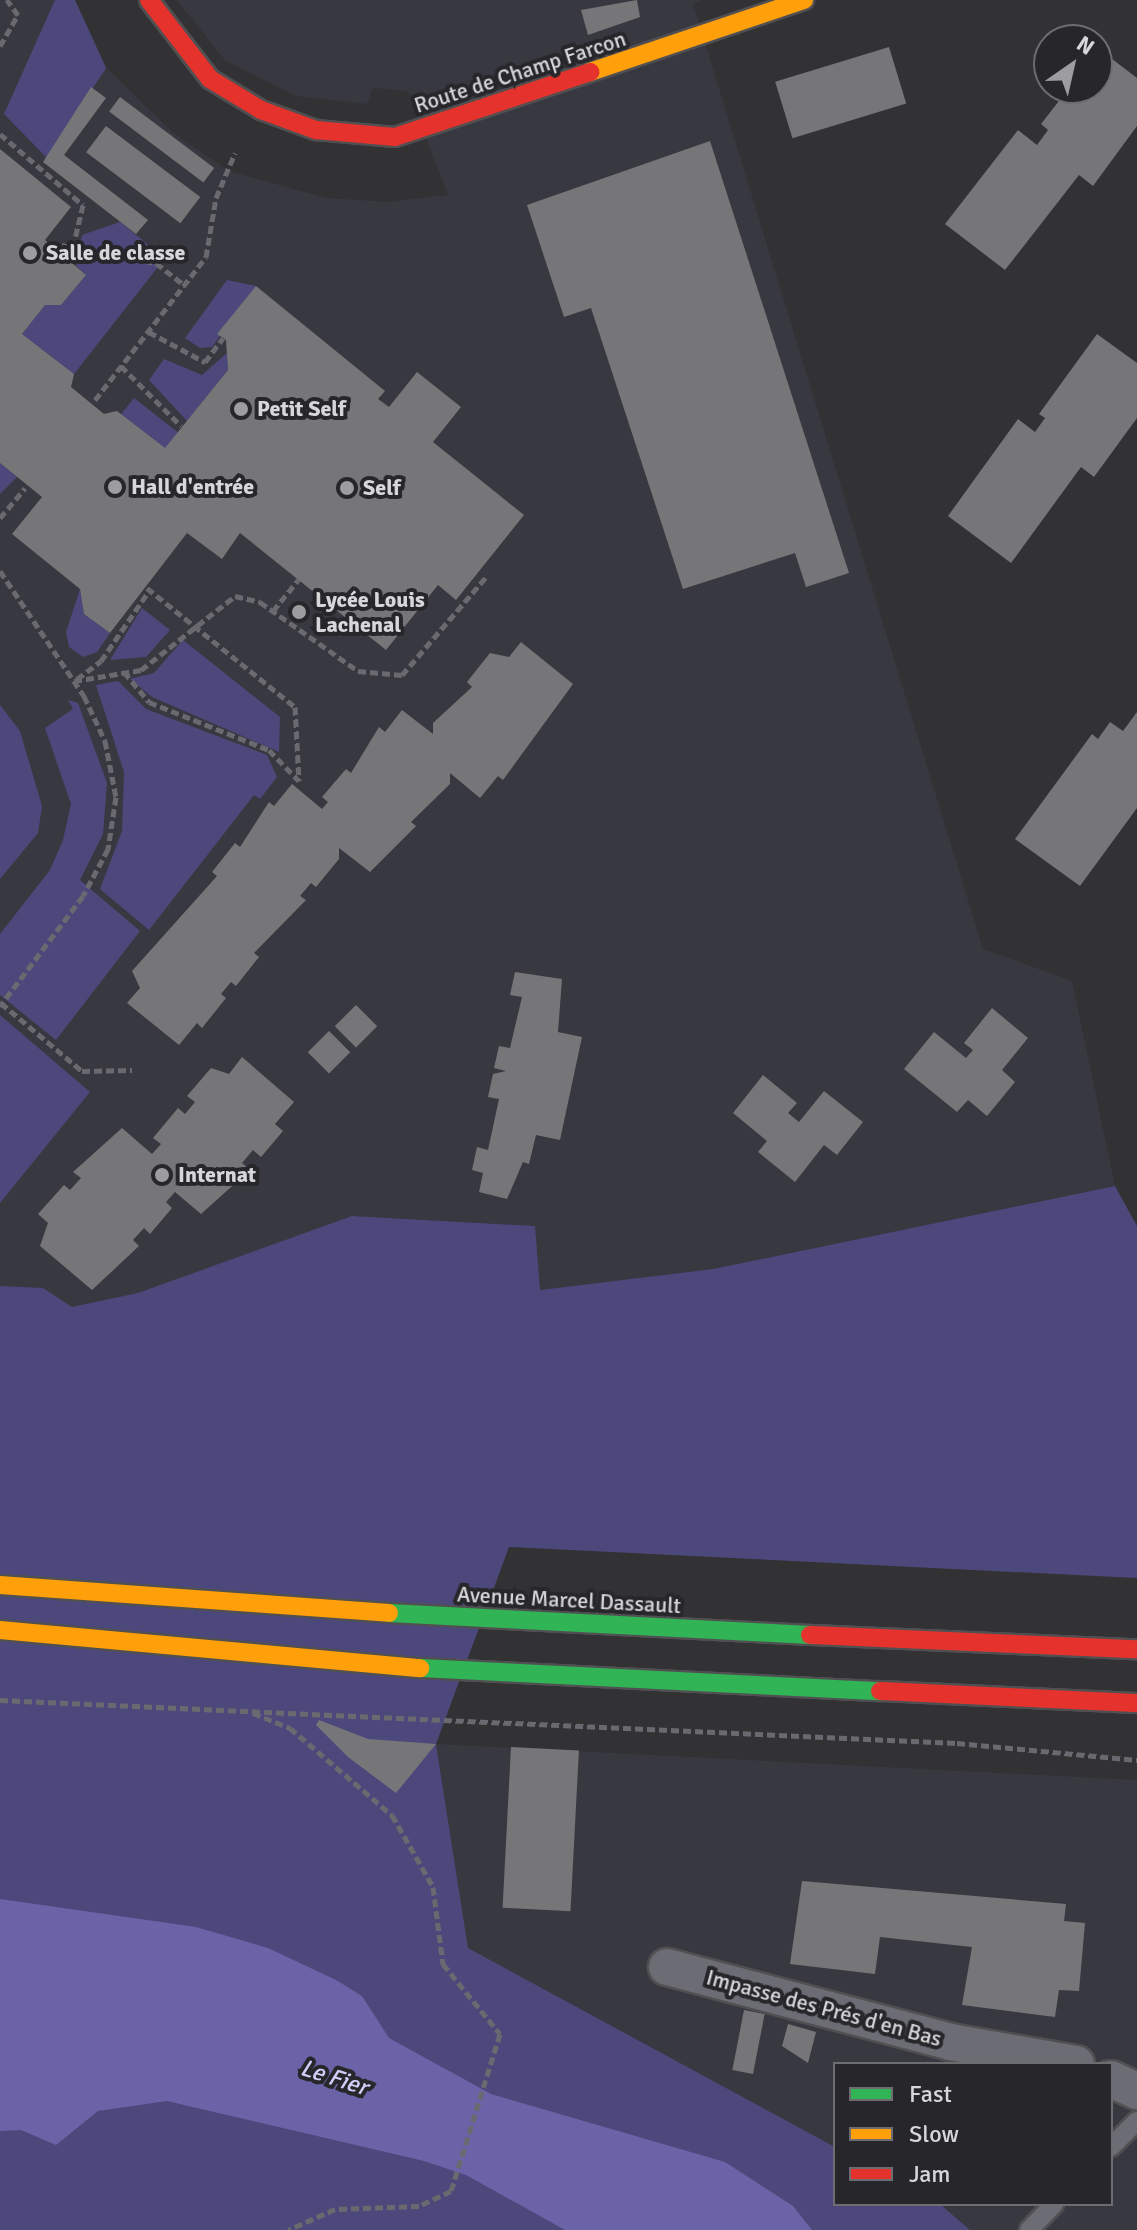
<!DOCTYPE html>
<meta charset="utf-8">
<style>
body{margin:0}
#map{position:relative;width:1137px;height:2230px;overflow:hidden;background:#323234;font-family:Signika,sans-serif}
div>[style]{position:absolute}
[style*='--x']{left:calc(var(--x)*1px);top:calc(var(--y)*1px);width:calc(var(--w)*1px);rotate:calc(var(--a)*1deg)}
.built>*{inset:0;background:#383841}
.green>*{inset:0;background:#4d487b;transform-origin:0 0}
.water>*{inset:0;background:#6a63a7}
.building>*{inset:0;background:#767678;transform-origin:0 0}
.path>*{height:5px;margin-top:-2.5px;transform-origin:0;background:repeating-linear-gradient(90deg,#69696f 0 8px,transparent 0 12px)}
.roads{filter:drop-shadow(2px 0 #505052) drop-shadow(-2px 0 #505052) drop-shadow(0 2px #505052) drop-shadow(0 -2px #505052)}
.lane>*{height:18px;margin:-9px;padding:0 9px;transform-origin:9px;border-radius:9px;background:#6c6c75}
.street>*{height:36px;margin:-18px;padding:0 18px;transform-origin:18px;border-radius:18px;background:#6c6c75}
.fast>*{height:18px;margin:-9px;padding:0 9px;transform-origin:9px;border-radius:9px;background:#30b455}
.slow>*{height:18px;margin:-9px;padding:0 9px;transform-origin:9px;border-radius:9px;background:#ff9f0a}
.jam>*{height:18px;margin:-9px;padding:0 9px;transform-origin:9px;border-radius:9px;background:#e5322d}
.dots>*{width:22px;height:22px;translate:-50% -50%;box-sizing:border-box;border:4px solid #27272b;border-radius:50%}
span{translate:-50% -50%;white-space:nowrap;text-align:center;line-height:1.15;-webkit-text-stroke:8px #27272b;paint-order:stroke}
.street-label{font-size:22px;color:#d7d7da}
.poi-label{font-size:22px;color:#d7d7da;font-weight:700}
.left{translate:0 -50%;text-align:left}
.water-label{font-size:24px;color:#d0cff9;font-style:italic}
.legend{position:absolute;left:833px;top:2062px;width:280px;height:144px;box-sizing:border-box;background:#27272b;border:2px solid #6d6d71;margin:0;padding:10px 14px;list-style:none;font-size:24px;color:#d7d7da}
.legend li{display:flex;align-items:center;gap:16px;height:40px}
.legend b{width:40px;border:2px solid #6d6d71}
.north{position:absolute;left:1033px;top:24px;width:80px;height:80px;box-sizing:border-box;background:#27272b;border:2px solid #6d6d71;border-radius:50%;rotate:34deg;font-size:22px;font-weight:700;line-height:32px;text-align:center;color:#d7d7da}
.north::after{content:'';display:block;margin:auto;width:28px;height:36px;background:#9d9da0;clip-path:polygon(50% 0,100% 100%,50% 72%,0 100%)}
</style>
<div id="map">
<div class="built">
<div style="clip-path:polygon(0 0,75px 0,107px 68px,173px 133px,229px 171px,326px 198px,390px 202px,448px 195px,408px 91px,373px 88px,367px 104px,296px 96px,225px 60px,177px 0,702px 0,693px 4px,983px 949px,1072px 981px,1115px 1186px,713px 1269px,540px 1290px,534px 1226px,352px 1216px,138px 1294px,72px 1308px,43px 1288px,0 1286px)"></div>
<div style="clip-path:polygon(436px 1744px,1137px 1780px,1137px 2230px,970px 2230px,940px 2204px,1111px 2204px,1111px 2064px,835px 2064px,835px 2147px,468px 1948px)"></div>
</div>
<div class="green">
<div style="clip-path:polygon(55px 0,75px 0,106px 68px,47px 158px,4px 114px)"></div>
<div style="clip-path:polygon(120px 222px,165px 258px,74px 374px,22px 334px,45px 305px,61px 305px,86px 275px,76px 266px,82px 235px)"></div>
<div style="clip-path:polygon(227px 280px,256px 286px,212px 347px,200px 348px,185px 338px)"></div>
<div style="clip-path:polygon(227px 353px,228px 370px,187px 421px,149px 380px,164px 359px,202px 375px)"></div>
<div style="left:134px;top:398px;width:56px;height:21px;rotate:38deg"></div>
<div style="clip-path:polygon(0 463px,17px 477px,0 494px)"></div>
<div style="clip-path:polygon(80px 589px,84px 614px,110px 633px,97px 652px,83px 657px,69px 647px,66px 632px)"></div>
<div style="clip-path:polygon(142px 608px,170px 630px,146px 657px,110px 660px)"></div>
<div style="clip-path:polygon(183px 640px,280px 717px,279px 752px,152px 697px,130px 679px,154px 673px)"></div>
<div style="clip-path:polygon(118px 681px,146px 709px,267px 755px,277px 777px,260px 799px,254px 795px,149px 930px,100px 889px,122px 831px,124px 772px,96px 685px)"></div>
<div style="clip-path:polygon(68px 700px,78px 703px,107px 783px,103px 834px,80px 880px,140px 931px,56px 1040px,0 995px,0 934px,50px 870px,63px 840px,71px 804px,45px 728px,73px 709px)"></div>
<div style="clip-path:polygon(0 705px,20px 731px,42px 806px,38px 833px,0 879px)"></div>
<div style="clip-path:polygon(0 1015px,90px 1092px,0 1203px)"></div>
<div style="clip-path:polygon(1115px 1186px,1137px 1226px,1137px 1578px,509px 1547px,436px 1744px,468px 1948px,835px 2147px,835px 2204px,940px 2204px,970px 2230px,0 2230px,0 1286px,43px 1288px,72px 1307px,138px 1293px,352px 1216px,535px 1226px,540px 1290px,713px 1269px)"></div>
</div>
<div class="water">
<div style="clip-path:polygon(0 1899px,196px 1927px,268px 1948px,336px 1980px,362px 1996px,389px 2038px,491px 2094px,725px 2162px,793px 2206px,812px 2230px,565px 2230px,466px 2175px,424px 2161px,167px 2101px,98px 2111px,56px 2145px,21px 2130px,0 2131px)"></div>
</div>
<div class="building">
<div style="clip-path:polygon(637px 0,640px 17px,588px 35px,581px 10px)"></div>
<div style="left:889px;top:47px;width:59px;height:119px;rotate:73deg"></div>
<div style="clip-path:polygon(1099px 49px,1137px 78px,1137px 126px,1093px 186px,1079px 175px,1005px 270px,945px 224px,1018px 130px,1037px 145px,1048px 130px,1041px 124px,1069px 88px,1097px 88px)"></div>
<div style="clip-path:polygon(91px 87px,106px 98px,64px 155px,148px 220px,136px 234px,43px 162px)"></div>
<div style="left:120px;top:97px;width:118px;height:18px;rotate:37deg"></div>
<div style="left:106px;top:126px;width:118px;height:33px;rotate:37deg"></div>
<div style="clip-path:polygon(710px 141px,849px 573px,806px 587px,795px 553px,683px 589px,591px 308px,564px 317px,527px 205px)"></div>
<div style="clip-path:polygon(0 149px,71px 207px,45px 240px,86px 275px,61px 305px,45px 305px,22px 334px,74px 374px,71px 387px,104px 414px,117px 411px,165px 448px,228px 370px,226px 340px,217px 334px,256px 286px,385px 391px,378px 399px,389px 407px,417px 372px,461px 407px,433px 442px,524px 515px,456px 600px,438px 585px,386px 650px,240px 533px,222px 559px,187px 533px,110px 633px,84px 614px,80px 589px,12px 534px,42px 497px,0 463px)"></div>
<div style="clip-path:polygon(1097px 334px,1137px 363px,1137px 418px,1094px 477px,1081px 467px,1011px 563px,948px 516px,1018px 419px,1035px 432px,1045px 418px,1039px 414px)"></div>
<div style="clip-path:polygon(521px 642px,573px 684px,503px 780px,498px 776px,480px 798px,450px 773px,450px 784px,411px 822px,416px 826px,370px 872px,339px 848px,339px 859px,316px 887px,311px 883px,300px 896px,306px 900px,254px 953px,259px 957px,236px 986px,231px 982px,221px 994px,226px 998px,202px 1028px,197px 1023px,179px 1045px,127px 1003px,140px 988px,132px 971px,217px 876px,212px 872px,235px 843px,240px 847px,269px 802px,274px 806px,292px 784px,322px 809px,328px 802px,322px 797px,346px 769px,351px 773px,379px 727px,385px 732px,402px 710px,433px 734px,433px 723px,472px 687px,467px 682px,490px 653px,509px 657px)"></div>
<div style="clip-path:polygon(1137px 712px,1137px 808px,1080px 886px,1015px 839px,1092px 734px,1098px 739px,1110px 722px,1123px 731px)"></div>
<div style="clip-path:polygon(515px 972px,562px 979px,558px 1032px,582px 1037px,560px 1140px,536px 1135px,529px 1164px,523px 1162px,507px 1199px,479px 1192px,483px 1173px,472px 1170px,477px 1147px,488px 1150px,499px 1099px,488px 1097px,493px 1074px,506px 1071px,494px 1068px,499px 1046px,510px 1048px,522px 997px,510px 995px)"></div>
<div style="left:356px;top:1005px;width:30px;height:30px;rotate:45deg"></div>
<div style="clip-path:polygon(992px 1008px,1028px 1038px,1002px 1070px,1015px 1082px,987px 1116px,968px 1100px,957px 1112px,904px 1069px,934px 1032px,966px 1058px,973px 1050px,964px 1043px)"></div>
<div style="left:329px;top:1031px;width:30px;height:30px;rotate:45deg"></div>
<div style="clip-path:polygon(242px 1057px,294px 1102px,275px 1124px,283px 1131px,261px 1157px,253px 1150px,242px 1163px,250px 1170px,201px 1214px,175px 1192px,166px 1202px,172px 1208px,150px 1234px,144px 1228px,133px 1240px,139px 1246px,92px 1290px,40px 1246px,48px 1223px,38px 1214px,64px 1185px,70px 1190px,81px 1178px,73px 1172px,122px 1128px,152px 1154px,161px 1144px,153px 1138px,178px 1108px,185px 1114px,195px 1102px,187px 1096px,211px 1068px,229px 1074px)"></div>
<div style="clip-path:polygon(763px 1075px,797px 1103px,788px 1113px,799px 1122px,824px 1091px,863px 1122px,837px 1155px,824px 1145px,795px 1182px,758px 1152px,767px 1141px,733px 1113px)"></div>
<div style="clip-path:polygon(319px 1720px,368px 1739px,436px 1744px,396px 1793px,348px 1757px,316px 1725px)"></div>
<div style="left:511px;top:1747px;width:68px;height:161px;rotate:3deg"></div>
<div style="clip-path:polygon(802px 1881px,1066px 1904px,1064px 1921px,1085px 1923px,1079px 1991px,1059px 1990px,1055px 2017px,962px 2005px,972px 1947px,880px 1937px,875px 1974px,790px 1964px)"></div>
<div style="left:744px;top:2010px;width:21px;height:61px;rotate:11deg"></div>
<div style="clip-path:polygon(788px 2024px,816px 2032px,808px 2063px,782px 2046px)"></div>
</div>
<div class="path">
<div style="--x:0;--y:46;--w:36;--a:-60"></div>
<div style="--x:18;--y:15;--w:19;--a:-126"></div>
<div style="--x:0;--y:134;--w:109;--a:40.5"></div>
<div style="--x:83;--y:205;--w:43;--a:103.4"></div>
<div style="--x:50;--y:243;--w:108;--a:10.7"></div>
<div style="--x:156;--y:263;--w:37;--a:38"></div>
<div style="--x:149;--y:332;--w:64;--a:28.2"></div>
<div style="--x:205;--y:362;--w:30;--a:-53"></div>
<div style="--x:121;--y:366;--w:85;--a:45"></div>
<div style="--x:95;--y:400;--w:181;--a:-52.2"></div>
<div style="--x:206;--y:257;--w:60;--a:-80.4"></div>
<div style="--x:216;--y:198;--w:49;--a:-67.1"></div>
<div style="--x:0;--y:518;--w:39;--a:-50"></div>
<div style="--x:0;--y:571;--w:151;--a:56.1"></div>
<div style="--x:84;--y:696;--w:50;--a:65"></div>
<div style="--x:105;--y:741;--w:57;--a:78.9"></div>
<div style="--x:116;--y:797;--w:53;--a:98.7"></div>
<div style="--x:108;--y:849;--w:53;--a:118"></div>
<div style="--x:83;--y:896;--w:138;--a:127"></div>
<div style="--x:147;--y:588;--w:190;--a:38.8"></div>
<div style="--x:295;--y:707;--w:74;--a:86.9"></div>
<div style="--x:273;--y:611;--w:41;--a:-50.9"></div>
<div style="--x:124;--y:672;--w:39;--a:50"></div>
<div style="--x:149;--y:702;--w:129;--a:21.8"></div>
<div style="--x:269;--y:750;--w:43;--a:45.9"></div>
<div style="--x:77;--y:679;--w:30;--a:-37"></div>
<div style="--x:101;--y:661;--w:85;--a:-55.6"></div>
<div style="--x:74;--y:681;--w:68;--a:-9.3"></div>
<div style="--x:141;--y:670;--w:120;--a:-38.2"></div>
<div style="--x:235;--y:596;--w:26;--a:13"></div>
<div style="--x:260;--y:602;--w:120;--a:35.1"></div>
<div style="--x:358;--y:671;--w:44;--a:5.2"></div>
<div style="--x:402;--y:675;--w:130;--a:-49.4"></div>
<div style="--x:1;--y:1003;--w:106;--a:40"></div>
<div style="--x:82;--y:1071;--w:50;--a:-1.1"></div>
<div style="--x:0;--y:1700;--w:958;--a:2.57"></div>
<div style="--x:957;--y:1743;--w:181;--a:5.4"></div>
<div style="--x:253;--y:1713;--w:40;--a:22"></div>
<div style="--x:290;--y:1728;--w:134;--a:40.5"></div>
<div style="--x:392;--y:1815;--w:83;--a:60.3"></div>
<div style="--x:433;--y:1887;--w:78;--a:82.6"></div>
<div style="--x:443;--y:1964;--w:90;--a:50.8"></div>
<div style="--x:500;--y:2034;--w:164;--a:107.3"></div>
<div style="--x:451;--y:2191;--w:35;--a:155"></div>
<div style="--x:419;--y:2206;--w:84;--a:178"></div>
<div style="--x:335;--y:2209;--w:51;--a:155.9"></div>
</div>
<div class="roads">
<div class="lane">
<div style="--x:1111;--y:2147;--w:37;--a:-45"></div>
<div style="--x:1029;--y:2230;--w:36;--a:-46"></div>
</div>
<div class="street">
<div style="--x:667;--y:1967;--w:293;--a:14.8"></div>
<div style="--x:950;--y:2042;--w:128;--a:9.9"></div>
<div style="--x:1111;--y:2079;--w:29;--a:25"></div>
</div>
<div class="fast">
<div style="--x:389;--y:1613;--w:422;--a:3"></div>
<div style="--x:420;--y:1668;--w:461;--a:2.9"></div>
</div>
<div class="slow">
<div style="--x:590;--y:72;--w:226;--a:-18.6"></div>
<div style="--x:0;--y:1585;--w:390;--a:4.1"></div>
<div style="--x:0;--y:1630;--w:422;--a:5.2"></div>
</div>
<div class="jam">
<div style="--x:149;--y:0;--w:100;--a:52.3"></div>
<div style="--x:210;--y:79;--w:60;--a:31.3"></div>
<div style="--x:261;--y:110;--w:59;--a:20"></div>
<div style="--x:316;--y:130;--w:79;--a:5.1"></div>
<div style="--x:395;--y:137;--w:206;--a:-18.4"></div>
<div style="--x:810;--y:1635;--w:327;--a:2.5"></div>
<div style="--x:880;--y:1691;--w:257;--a:2.7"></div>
</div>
</div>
<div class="dots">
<div style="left:30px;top:253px;background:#9d9da0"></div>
<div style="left:241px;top:409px;background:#9d9da0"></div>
<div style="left:115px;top:487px;background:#9d9da0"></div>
<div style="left:347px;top:488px;background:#9d9da0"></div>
<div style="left:299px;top:612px;background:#9d9da0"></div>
<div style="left:162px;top:1175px;background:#9d9da0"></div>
</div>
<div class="street-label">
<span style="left:520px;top:72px;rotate:-18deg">Route de Champ Farcon</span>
<span style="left:569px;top:1600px;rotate:3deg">Avenue Marcel Dassault</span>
<span style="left:824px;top:2008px;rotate:15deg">Impasse des Prés d'en Bas</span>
</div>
<div class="poi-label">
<span class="left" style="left:46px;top:253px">Salle de classe</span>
<span class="left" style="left:257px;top:409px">Petit Self</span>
<span class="left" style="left:131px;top:487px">Hall d'entrée</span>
<span class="left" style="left:363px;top:488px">Self</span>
<span class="left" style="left:315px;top:612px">Lycée Louis<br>Lachenal</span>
<span class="left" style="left:178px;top:1175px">Internat</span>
</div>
<div class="water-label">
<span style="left:334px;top:2078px;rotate:18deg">Le Fier</span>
</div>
<ul class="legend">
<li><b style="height:10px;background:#30b455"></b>Fast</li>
<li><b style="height:10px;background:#ff9f0a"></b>Slow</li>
<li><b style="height:10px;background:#e5322d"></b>Jam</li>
</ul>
<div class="north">N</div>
</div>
